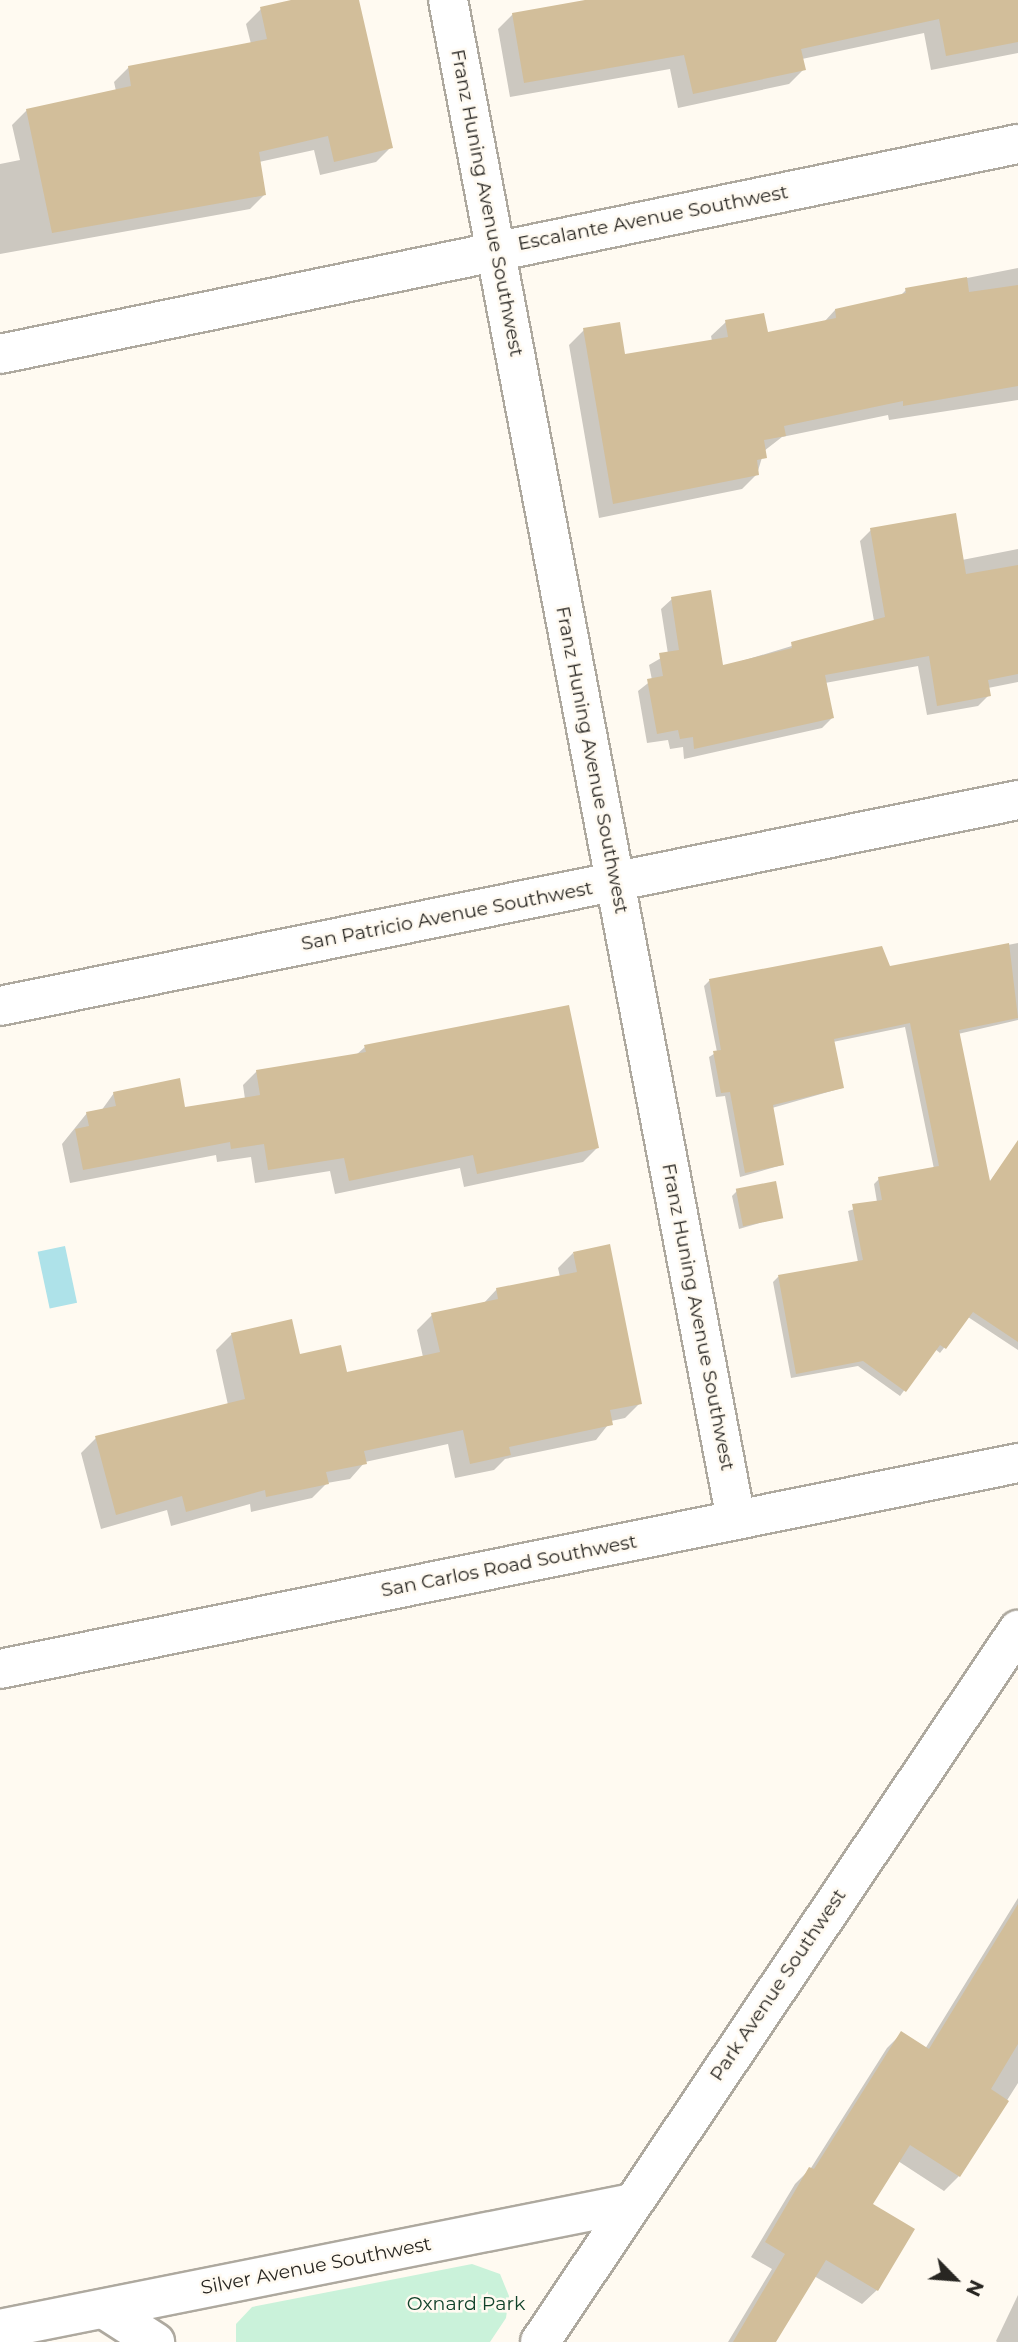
<!DOCTYPE html>
<style>
body{margin:0}
#map{position:relative;width:1018px;height:2342px;overflow:hidden;background:#fffaf1;font-family:Montserrat,sans-serif}
div>[style]{position:absolute}
[style*='--x']{left:calc(var(--x)*1px);top:calc(var(--y)*1px);width:calc(var(--w)*1px);rotate:calc(var(--a)*1deg)}
.green>*{inset:0;background:#caf2da}
.water>*{inset:0;background:#aee2e9;transform-origin:0 0}
.shadow>*{inset:0;background:#0003}
.building>*{inset:0;background:#d2be9a;transform-origin:0 0}
.roads{filter:drop-shadow(2px 0 #aea99f) drop-shadow(-2px 0 #aea99f) drop-shadow(0 2px #aea99f) drop-shadow(0 -2px #aea99f)}
.street>*{height:38px;margin:-19px;padding:0 19px;transform-origin:19px;border-radius:19px;background:#fff}
.secondary>*{height:38px;margin:-19px;padding:0 19px;transform-origin:19px;border-radius:19px;background:#fff}
span{translate:-50% -50%;white-space:nowrap;text-align:center;line-height:1.15;-webkit-text-stroke:5px #fffaf1;paint-order:stroke}
.street-label{font-size:19px;color:#282622}
.park-label{font-size:19px;color:#12432b}
.north{position:absolute;left:920px;top:2244px;width:70px;height:70px;-webkit-text-stroke:5px #fffaf1;paint-order:stroke;rotate:115deg;font-size:19px;font-weight:700;line-height:28px;text-align:center;color:#282622}
.north::after{content:'';display:block;margin:auto;width:24px;height:32px;background:#282622;clip-path:polygon(50% 0,100% 100%,50% 72%,0 100%)}
</style>
<div id="map">
<div class="green">
<div style="clip-path:polygon(472px 2264px,500px 2274px,509px 2296px,506px 2318px,490px 2342px,236px 2342px,236px 2324px,252px 2307px)"></div>
</div>
<div class="water">
<div style="left:65px;top:1246px;width:58px;height:28px;rotate:78deg"></div>
</div>
<div class="shadow">
<div style="clip-path:polygon(299px 0,357px 0,391px 147px,376px 162px,320px 175px,314px 150px,259px 162px,265px 194px,250px 209px,0 254px,0 164px,20px 160px,12px 125px,27px 110px,116px 91px,114px 82px,129px 67px,251px 44px,246px 24px,261px 9px)"></div>
<div style="clip-path:polygon(595px 0,1018px 0,1018px 53px,931px 70px,924px 33px,802px 59px,804px 69px,789px 84px,678px 108px,670px 69px,510px 97px,498px 29px,513px 14px)"></div>
<div style="clip-path:polygon(1018px 268px,1018px 400px,889px 420px,888px 415px,782px 437px,764px 451px,757px 474px,742px 489px,599px 518px,569px 345px,584px 330px,623px 356px,712px 341px,711px 336px,726px 322px,766px 334px,824px 322px,835px 310px,900px 296px,906px 290px)"></div>
<div style="clip-path:polygon(871px 530px,962px 560px,1018px 549px,1018px 682px,988px 688px,989px 695px,978px 706px,927px 715px,918px 666px,825px 683px,832px 718px,822px 728px,684px 759px,683px 747px,670px 749px,668px 740px,647px 743px,638px 691px,652px 680px,649px 665px,668px 654px,661px 609px,672px 599px,722px 667px,874px 621px,860px 541px)"></div>
<div style="clip-path:polygon(1018px 943px,1018px 1020px,958px 1034px,989px 1183px,1018px 1142px,1018px 1350px,968px 1317px,940px 1353px,935px 1349px,900px 1396px,858px 1366px,791px 1378px,773px 1282px,778px 1277px,858px 1262px,848px 1211px,877px 1202px,874px 1184px,879px 1179px,934px 1169px,905px 1027px,833px 1042px,842px 1088px,772px 1108px,782px 1165px,740px 1177px,725px 1096px,716px 1097px,709px 1057px,717px 1052px,704px 986px,709px 981px,889px 968px)"></div>
<div style="clip-path:polygon(365px 1047px,597px 1148px,583px 1162px,464px 1187px,460px 1168px,335px 1194px,330px 1171px,255px 1183px,251px 1157px,217px 1162px,216px 1155px,70px 1183px,62px 1144px,87px 1113px,101px 1111px,114px 1093px,184px 1109px,245px 1099px,243px 1085px,257px 1071px,356px 1055px)"></div>
<div style="clip-path:polygon(737px 1191px,781px 1217px,739px 1229px,732px 1196px)"></div>
<div style="clip-path:polygon(573px 1253px,640px 1403px,625px 1418px,611px 1421px,596px 1440px,505px 1459px,494px 1470px,455px 1478px,448px 1444px,365px 1462px,350px 1479px,327px 1483px,312px 1498px,251px 1512px,250px 1504px,171px 1526px,167px 1510px,101px 1529px,81px 1453px,96px 1438px,228px 1405px,216px 1350px,232px 1334px,346px 1374px,423px 1357px,417px 1330px,432px 1315px,483px 1304px,497px 1289px,560px 1277px,558px 1268px)"></div>
<div style="clip-path:polygon(1018px 1898px,1018px 2083px,959px 2176px,944px 2191px,898px 2161px,870px 2205px,877px 2290px,862px 2304px,814px 2276px,774px 2342px,728px 2342px,772px 2269px,751px 2257px,795px 2184px,811px 2168px,887px 2048px,901px 2034px,925px 2049px)"></div>
<div style="clip-path:polygon(1018px 2295px,1018px 2342px,997px 2342px,996px 2341px)"></div>
</div>
<div class="building">
<div style="clip-path:polygon(291px 0,359px 0,393px 148px,334px 162px,328px 136px,259px 152px,266px 195px,52px 233px,26px 109px,131px 86px,128px 66px,267px 39px,260px 7px)"></div>
<div style="clip-path:polygon(585px 0,1018px 0,1018px 42px,946px 56px,939px 19px,801px 49px,806px 70px,693px 94px,684px 55px,524px 83px,512px 13px)"></div>
<div style="clip-path:polygon(967px 277px,969px 292px,1018px 285px,1018px 386px,903px 406px,903px 401px,784px 426px,786px 436px,764px 440px,767px 458px,757px 460px,759px 475px,613px 504px,583px 328px,620px 322px,625px 354px,728px 337px,725px 320px,764px 313px,768px 332px,836px 318px,835px 309px,906px 293px,905px 288px)"></div>
<div style="clip-path:polygon(956px 513px,966px 574px,1018px 565px,1018px 674px,988px 680px,991px 696px,937px 706px,929px 656px,825px 675px,834px 718px,694px 749px,693px 737px,680px 739px,678px 730px,657px 734px,647px 679px,663px 676px,659px 653px,679px 650px,671px 597px,711px 590px,723px 665px,792px 648px,791px 642px,885px 617px,870px 528px)"></div>
<div style="clip-path:polygon(1009px 943px,1018px 1018px,959px 1030px,990px 1181px,1018px 1140px,1018px 1342px,973px 1312px,946px 1349px,940px 1345px,906px 1392px,863px 1361px,796px 1374px,778px 1275px,863px 1260px,852px 1204px,882px 1200px,878px 1177px,939px 1166px,910px 1023px,834px 1039px,844px 1088px,773px 1105px,784px 1165px,745px 1173px,730px 1092px,721px 1093px,713px 1051px,721px 1050px,709px 979px,882px 946px,890px 966px)"></div>
<div style="clip-path:polygon(569px 1005px,599px 1148px,477px 1174px,473px 1155px,349px 1181px,344px 1158px,268px 1170px,264px 1144px,231px 1149px,230px 1142px,83px 1170px,75px 1129px,89px 1126px,86px 1112px,116px 1106px,113px 1092px,180px 1078px,185px 1107px,260px 1095px,256px 1070px,366px 1052px,364px 1045px)"></div>
<div style="left:776px;top:1181px;width:38px;height:41px;rotate:79deg"></div>
<div style="clip-path:polygon(610px 1244px,642px 1404px,610px 1410px,613px 1425px,509px 1447px,511px 1455px,470px 1464px,463px 1430px,364px 1451px,367px 1464px,326px 1472px,329px 1484px,266px 1497px,265px 1490px,186px 1512px,182px 1496px,116px 1515px,95px 1436px,245px 1399px,231px 1333px,292px 1319px,300px 1354px,341px 1345px,347px 1372px,440px 1352px,431px 1313px,498px 1299px,496px 1288px,577px 1272px,573px 1252px)"></div>
<div style="clip-path:polygon(1018px 1904px,1018px 2044px,991px 2089px,1009px 2101px,960px 2177px,910px 2145px,873px 2204px,915px 2229px,878px 2291px,826px 2260px,776px 2342px,733px 2342px,785px 2254px,765px 2242px,809px 2167px,814px 2169px,901px 2031px,929px 2049px)"></div>
</div>
<div class="roads">
<div class="street">
<div style="--x:448;--y:0;--w:1547;--a:79.27"></div>
<div style="--x:0;--y:354;--w:1039;--a:-11.66"></div>
<div style="--x:0;--y:1006;--w:1039;--a:-11.44"></div>
<div style="--x:0;--y:1669;--w:1039;--a:-11.44"></div>
<div style="--x:104;--y:2309;--w:61;--a:32.9"></div>
<div style="--x:0;--y:2329;--w:644;--a:-11.28"></div>
</div>
<div class="secondary">
<div style="--x:540;--y:2342;--w:858;--a:-56.12"></div>
</div>
</div>
<div class="street-label">
<span style="left:487px;top:203px;rotate:79deg">Franz Huning Avenue Southwest</span>
<span style="left:653px;top:218px;rotate:-11deg">Escalante Avenue Southwest</span>
<span style="left:592px;top:760px;rotate:79deg">Franz Huning Avenue Southwest</span>
<span style="left:447px;top:916px;rotate:-11deg">San Patricio Avenue Southwest</span>
<span style="left:698px;top:1317px;rotate:79deg">Franz Huning Avenue Southwest</span>
<span style="left:509px;top:1566px;rotate:-11deg">San Carlos Road Southwest</span>
<span style="left:778px;top:1985px;rotate:-56deg">Park Avenue Southwest</span>
<span style="left:316px;top:2266px;rotate:-11deg">Silver Avenue Southwest</span>
</div>
<div class="park-label">
<span style="left:466px;top:2304px">Oxnard Park</span>
</div>
<div class="north">N</div>
</div>
